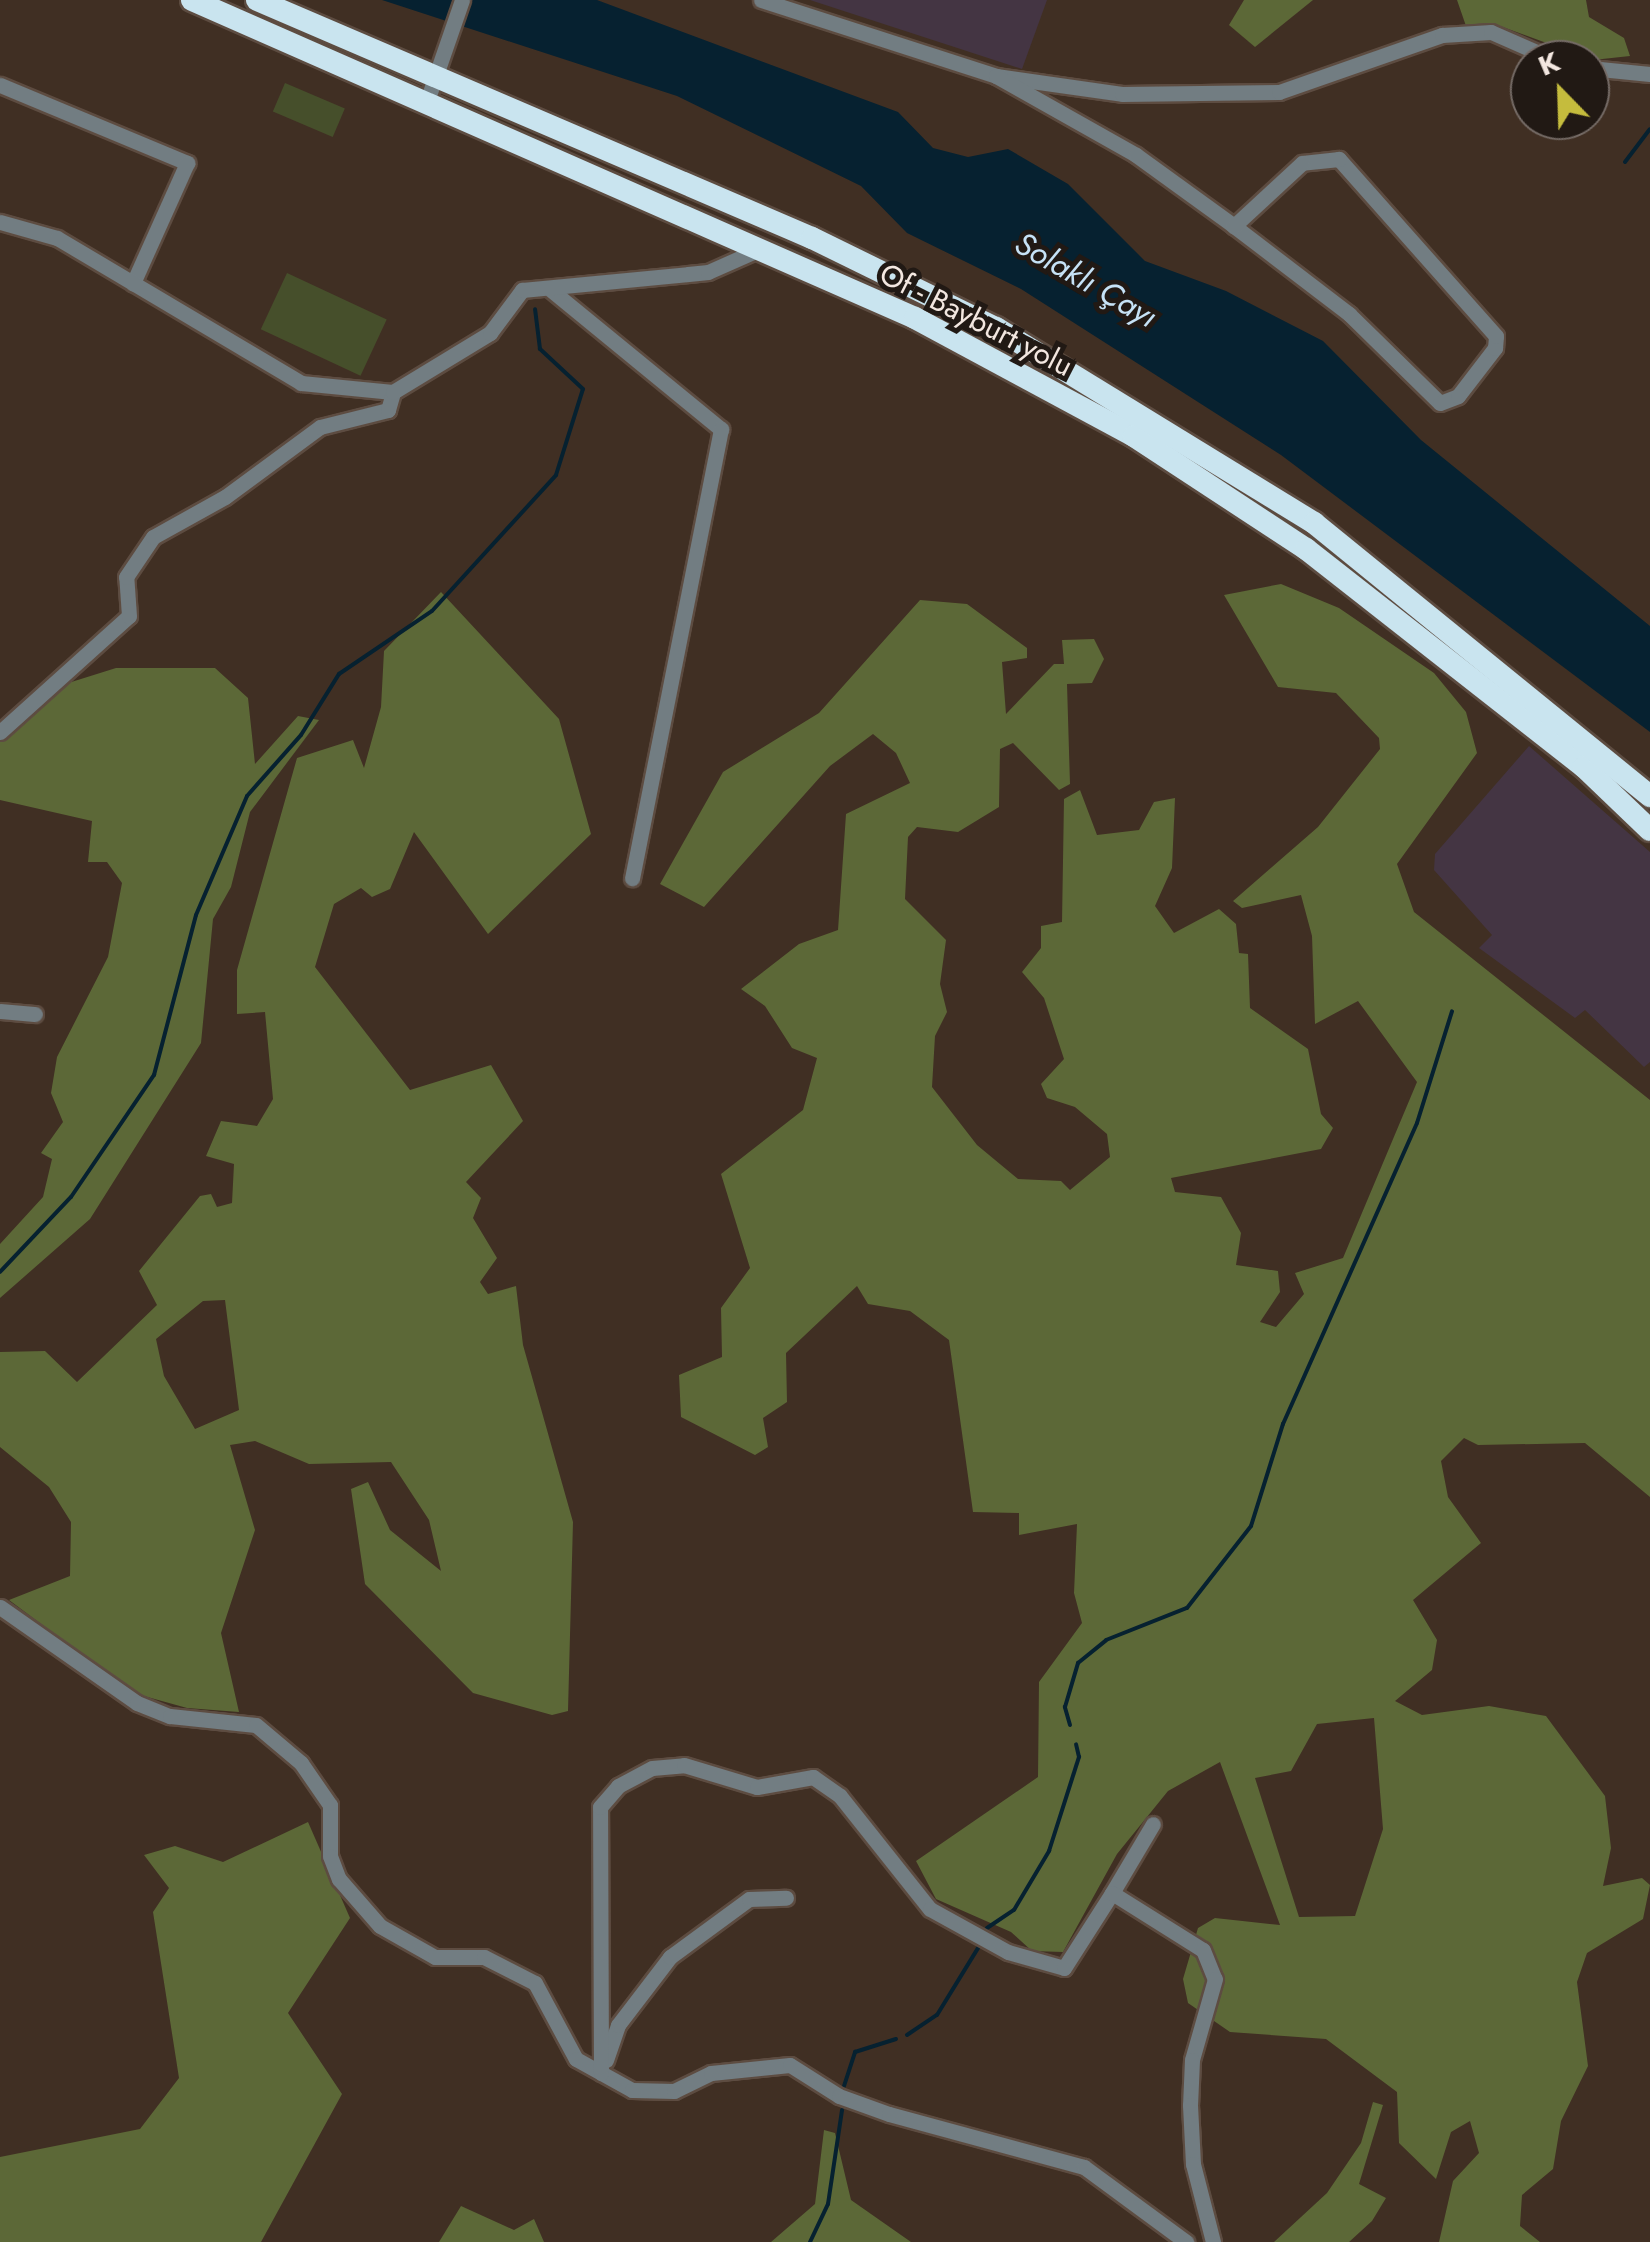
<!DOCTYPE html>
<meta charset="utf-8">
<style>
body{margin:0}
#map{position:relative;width:1650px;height:2242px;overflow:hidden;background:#402f23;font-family:Jost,sans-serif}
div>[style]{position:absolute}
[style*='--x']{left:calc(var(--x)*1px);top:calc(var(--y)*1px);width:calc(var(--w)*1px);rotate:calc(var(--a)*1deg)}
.industrial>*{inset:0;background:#443543}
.green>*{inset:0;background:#464f2b;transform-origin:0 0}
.forest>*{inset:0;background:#5c6837}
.water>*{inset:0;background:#062130}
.stream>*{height:4px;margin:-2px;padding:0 2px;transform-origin:2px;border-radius:2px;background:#062130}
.roads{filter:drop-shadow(2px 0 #5d4c41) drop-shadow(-2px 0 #5d4c41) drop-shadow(0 2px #5d4c41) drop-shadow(0 -2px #5d4c41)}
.minor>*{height:15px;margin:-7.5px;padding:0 7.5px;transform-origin:7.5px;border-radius:7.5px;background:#727d82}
.highway>*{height:22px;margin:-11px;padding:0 11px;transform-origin:11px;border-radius:11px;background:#c9e4ef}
span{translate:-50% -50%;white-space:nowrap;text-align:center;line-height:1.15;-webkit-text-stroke:10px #211914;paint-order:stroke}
.street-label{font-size:30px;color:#f3e7e0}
.water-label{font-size:32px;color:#c6e2f6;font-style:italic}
.north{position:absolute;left:1510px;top:40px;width:100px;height:100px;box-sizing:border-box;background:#211914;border:2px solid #756b66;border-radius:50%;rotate:337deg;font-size:28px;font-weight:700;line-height:40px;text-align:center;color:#f3e7e0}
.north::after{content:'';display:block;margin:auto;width:35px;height:45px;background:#c5bc3d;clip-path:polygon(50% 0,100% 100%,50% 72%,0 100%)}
</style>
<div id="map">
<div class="industrial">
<div style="clip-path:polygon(810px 0,1047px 0,1022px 69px)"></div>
<div style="clip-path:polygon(1529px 746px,1650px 852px,1650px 1062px,1644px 1067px,1585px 1010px,1575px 1018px,1479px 948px,1492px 935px,1434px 870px,1435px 854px)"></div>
</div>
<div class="green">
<div style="left:285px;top:83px;width:65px;height:31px;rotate:23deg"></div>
<div style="left:287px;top:273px;width:110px;height:62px;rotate:25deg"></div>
</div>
<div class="forest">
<div style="clip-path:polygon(1244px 0,1313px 0,1255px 47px,1229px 25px)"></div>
<div style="clip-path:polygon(1457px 0,1586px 0,1589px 17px,1624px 38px,1630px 56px,1593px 60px,1500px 26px,1466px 26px)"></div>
<div style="clip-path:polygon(evenodd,1281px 584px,1339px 608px,1434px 673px,1466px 712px,1477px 753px,1397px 864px,1414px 912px,1650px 1100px,1650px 1497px,1585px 1443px,1478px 1445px,1464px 1438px,1441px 1461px,1448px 1497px,1481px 1543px,1413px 1600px,1437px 1640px,1432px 1670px,1395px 1701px,1422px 1715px,1489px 1706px,1546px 1716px,1605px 1796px,1611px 1848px,1603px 1886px,1642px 1878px,1650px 1885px,1643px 1919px,1587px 1953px,1577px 1982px,1588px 2066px,1561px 2121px,1553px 2169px,1522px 2195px,1520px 2226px,1540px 2242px,1439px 2242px,1453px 2181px,1479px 2153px,1470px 2121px,1451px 2132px,1436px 2179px,1399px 2143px,1397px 2092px,1326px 2039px,1230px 2032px,1188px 2003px,1183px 1979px,1198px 1928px,1215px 1918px,1280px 1925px,1220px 1762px,1168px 1791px,1117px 1854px,1063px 1952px,1032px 1951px,1011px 1932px,936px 1899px,916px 1861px,1038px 1777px,1039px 1682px,1082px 1623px,1074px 1593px,1077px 1524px,1019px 1535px,1019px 1513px,973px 1512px,949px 1340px,910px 1311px,868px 1304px,857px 1286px,786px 1353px,787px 1402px,763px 1418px,768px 1447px,755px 1455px,681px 1417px,679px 1375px,722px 1357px,721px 1308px,750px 1268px,721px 1174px,803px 1110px,817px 1058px,792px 1048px,765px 1006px,741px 989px,799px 944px,838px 930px,846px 814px,910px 783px,896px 753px,873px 734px,830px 766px,704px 907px,660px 884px,723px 772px,819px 713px,920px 600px,967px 604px,1027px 648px,1027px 658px,1002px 662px,1006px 714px,1054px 664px,1064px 664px,1062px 640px,1094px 639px,1104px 659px,1092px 683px,1067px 684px,1070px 784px,1059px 790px,1013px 743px,1000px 749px,999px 807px,958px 832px,917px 827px,908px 837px,905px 899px,946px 940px,940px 984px,947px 1012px,935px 1036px,932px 1087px,977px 1145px,1018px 1179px,1061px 1181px,1070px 1190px,1110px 1157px,1107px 1134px,1075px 1107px,1047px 1098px,1041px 1084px,1064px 1059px,1044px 998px,1022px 972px,1041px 948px,1041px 926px,1062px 922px,1064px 799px,1080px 790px,1097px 835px,1139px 830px,1154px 802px,1175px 798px,1172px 868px,1155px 906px,1174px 933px,1219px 909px,1236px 924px,1239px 953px,1248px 954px,1250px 1008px,1308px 1049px,1321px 1114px,1333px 1128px,1321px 1149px,1171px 1178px,1175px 1192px,1221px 1197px,1241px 1233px,1236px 1265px,1278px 1271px,1280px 1292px,1260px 1322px,1276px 1327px,1304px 1294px,1295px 1273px,1343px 1258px,1417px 1082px,1358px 1001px,1315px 1024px,1312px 936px,1301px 895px,1242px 908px,1233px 901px,1318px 827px,1380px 749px,1379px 738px,1336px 693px,1278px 687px,1224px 595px,1281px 584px,1374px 1718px,1383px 1829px,1355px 1916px,1299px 1917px,1255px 1778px,1291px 1771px,1317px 1724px,1374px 1718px)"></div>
<div style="clip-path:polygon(evenodd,441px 592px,559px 719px,591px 834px,488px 934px,414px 832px,390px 889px,372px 897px,361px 888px,334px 904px,315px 967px,410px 1090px,491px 1065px,523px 1121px,466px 1182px,481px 1198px,473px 1218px,497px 1258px,480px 1282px,488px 1294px,516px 1286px,523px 1345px,573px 1522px,568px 1711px,552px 1715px,473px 1693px,365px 1584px,351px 1489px,368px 1482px,390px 1530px,441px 1571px,429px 1520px,391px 1462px,309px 1464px,255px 1441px,230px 1445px,255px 1530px,221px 1633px,239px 1712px,187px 1708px,133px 1693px,9px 1600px,70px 1576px,71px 1522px,49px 1487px,0 1447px,0 1352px,45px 1351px,77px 1382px,157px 1305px,139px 1271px,200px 1196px,211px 1194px,217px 1207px,232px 1203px,234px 1164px,206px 1156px,221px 1121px,257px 1126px,273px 1099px,265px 1012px,237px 1014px,237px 970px,297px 758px,353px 740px,364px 768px,381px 707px,384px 651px,441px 592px,225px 1300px,239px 1410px,195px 1429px,164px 1376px,156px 1339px,203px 1301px,225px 1300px)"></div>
<div style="clip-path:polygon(116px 668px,215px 668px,248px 698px,255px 764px,298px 716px,319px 720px,250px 812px,231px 887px,213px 919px,201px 1043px,90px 1219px,0 1298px,0 1244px,43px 1197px,52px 1159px,41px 1153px,63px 1122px,51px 1093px,57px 1057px,108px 957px,122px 883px,107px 862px,88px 862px,92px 821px,0 800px,0 742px,65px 684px)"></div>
<div style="clip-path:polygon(308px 1822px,350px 1918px,288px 2013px,342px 2094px,261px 2242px,0 2242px,0 2157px,140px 2129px,179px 2078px,153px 1912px,169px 1888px,144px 1855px,175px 1846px,223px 1862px)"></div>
<div style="clip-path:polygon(1373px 2102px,1383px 2105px,1359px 2184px,1386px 2198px,1372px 2221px,1349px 2242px,1274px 2242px,1327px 2193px,1361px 2143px)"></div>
<div style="clip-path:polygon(824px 2130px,835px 2133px,851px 2200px,911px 2242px,771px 2242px,815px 2204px)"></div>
<div style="clip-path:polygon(461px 2206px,514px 2230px,534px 2219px,544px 2242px,439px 2242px)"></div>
</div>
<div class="water">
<div style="clip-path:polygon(382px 0,597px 0,898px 112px,933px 148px,968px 157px,1008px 149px,1068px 184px,1145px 261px,1226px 291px,1323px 341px,1421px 440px,1650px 626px,1650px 732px,1281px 455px,1021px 289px,907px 233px,861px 186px,677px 96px)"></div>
</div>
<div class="stream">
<div style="--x:1625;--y:162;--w:41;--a:-52.9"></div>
<div style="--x:0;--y:1272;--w:103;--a:-46.6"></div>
<div style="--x:71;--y:1197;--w:148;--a:-55.8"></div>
<div style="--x:154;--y:1075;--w:165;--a:-75.3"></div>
<div style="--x:196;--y:915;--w:129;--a:-66.8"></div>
<div style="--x:247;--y:796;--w:81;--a:-48.5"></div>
<div style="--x:301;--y:735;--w:72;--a:-58.1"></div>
<div style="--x:339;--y:674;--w:112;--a:-34.1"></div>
<div style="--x:432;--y:611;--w:184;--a:-47.6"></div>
<div style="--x:556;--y:475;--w:90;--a:-72.6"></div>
<div style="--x:583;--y:389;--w:59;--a:-137.1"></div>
<div style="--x:540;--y:349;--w:40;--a:-97.1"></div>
<div style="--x:1070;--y:1725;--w:19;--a:-106"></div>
<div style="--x:1065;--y:1707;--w:46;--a:-73.5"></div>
<div style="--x:1078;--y:1663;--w:36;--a:-39"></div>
<div style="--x:1106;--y:1640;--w:87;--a:-21.6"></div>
<div style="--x:1187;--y:1608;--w:104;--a:-52"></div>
<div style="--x:1251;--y:1526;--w:107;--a:-72.6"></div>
<div style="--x:1283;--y:1424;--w:329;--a:-66"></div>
<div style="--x:1417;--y:1123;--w:117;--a:-72.6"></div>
<div style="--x:987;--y:1928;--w:32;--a:-34"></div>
<div style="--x:1014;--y:1910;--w:69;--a:-59.3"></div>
<div style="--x:1049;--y:1851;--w:99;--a:-72.3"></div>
<div style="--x:1079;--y:1757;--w:13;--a:-103"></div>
<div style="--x:907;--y:2035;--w:36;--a:-34"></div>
<div style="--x:937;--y:2015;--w:79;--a:-58.5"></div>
<div style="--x:844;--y:2086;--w:36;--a:-72"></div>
<div style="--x:855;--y:2052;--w:43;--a:-17.6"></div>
<div style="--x:810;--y:2242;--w:42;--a:-64.7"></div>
<div style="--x:828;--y:2204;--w:95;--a:-81.5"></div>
</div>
<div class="roads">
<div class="minor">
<div style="--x:761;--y:0;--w:247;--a:17.9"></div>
<div style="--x:996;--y:76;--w:127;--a:8.1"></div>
<div style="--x:1122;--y:94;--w:157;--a:-0.7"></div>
<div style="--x:1279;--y:92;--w:173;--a:-19.3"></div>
<div style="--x:1442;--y:35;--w:49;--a:-3.5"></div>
<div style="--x:1491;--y:32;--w:70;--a:23.6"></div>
<div style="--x:1590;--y:68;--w:60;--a:5.7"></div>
<div style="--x:996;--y:76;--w:161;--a:29.4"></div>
<div style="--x:1136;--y:155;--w:121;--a:35.9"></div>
<div style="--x:1234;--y:226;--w:145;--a:37.4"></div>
<div style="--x:1349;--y:314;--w:127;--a:44.4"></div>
<div style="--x:1440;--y:403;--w:19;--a:-21"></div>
<div style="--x:1458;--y:396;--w:61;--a:-52.4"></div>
<div style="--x:1495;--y:348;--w:12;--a:-85"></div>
<div style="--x:1496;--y:336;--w:237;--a:-131.6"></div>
<div style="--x:1339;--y:159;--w:37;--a:174"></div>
<div style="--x:1302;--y:163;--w:93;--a:137.2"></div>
<div style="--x:0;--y:85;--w:203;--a:22.6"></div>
<div style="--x:187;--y:163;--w:132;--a:114.2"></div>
<div style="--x:427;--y:101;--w:107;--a:-70.9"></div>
<div style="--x:0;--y:222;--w:59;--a:15.7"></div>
<div style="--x:57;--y:238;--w:284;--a:30.7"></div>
<div style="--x:301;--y:383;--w:92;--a:5.6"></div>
<div style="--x:551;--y:290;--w:220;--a:39.3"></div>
<div style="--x:721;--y:429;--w:458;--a:101.2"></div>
<div style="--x:0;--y:732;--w:173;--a:-42"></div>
<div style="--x:129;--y:616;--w:39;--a:-94"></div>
<div style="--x:126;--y:577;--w:48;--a:-56"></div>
<div style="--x:153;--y:537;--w:82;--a:-29.1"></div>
<div style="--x:225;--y:497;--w:118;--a:-36.4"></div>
<div style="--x:320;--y:427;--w:70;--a:-14"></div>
<div style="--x:388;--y:410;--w:19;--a:-74"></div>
<div style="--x:393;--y:392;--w:114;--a:-31.3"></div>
<div style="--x:490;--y:333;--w:54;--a:-53.3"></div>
<div style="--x:522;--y:290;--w:187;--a:-5.5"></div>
<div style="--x:708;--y:272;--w:57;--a:-23.9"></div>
<div style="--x:0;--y:1011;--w:35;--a:5"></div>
<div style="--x:0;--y:1607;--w:167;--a:35"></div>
<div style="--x:137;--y:1703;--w:35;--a:22"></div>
<div style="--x:170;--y:1716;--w:86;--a:6"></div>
<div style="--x:256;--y:1725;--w:59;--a:40.2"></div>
<div style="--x:301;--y:1763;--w:51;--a:55.4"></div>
<div style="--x:330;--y:1805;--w:51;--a:90"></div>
<div style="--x:330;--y:1856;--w:25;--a:69"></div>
<div style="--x:339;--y:1879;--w:62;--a:48.9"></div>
<div style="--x:380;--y:1926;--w:63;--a:29.4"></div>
<div style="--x:435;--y:1957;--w:49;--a:0"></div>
<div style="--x:484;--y:1957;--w:57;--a:27"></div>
<div style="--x:535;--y:1983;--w:86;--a:61.7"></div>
<div style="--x:576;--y:2059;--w:64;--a:29"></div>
<div style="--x:632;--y:2090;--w:42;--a:1.4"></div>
<div style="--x:674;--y:2091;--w:41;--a:-25.9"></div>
<div style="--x:711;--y:2073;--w:79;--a:-5.8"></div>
<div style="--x:790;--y:2065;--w:58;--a:32.3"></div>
<div style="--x:839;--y:2096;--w:53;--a:19.8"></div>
<div style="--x:889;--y:2114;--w:202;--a:15.2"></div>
<div style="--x:1084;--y:2167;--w:127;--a:36.3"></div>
<div style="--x:1112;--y:1893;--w:80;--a:-59.3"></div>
<div style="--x:606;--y:2060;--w:37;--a:-71"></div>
<div style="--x:618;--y:2025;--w:86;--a:-52.6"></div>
<div style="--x:670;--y:1957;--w:98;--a:-36.3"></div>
<div style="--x:749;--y:1899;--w:37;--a:-2"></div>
<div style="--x:601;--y:2073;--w:266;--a:-90.2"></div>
<div style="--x:600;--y:1807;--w:28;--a:-49"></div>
<div style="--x:618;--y:1786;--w:38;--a:-28"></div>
<div style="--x:652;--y:1768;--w:32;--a:-5"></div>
<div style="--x:684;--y:1765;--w:76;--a:16.8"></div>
<div style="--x:757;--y:1787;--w:57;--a:-10.1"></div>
<div style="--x:813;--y:1777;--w:33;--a:35"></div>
<div style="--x:840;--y:1796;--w:144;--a:51.5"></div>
<div style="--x:930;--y:1909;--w:89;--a:28.9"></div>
<div style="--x:1008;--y:1952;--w:58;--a:15.9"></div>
<div style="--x:1064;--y:1968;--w:89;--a:-57.4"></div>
<div style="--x:1112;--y:1893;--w:107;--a:32.1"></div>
<div style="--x:1203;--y:1950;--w:31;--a:68"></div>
<div style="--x:1215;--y:1979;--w:84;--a:105.9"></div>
<div style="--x:1192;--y:2060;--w:45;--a:92.5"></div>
<div style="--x:1190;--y:2105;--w:59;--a:87.1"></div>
<div style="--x:1193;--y:2164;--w:81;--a:75.6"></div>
</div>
<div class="highway">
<div style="--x:192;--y:0;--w:790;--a:23.74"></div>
<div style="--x:915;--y:318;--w:249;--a:28.3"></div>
<div style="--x:1134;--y:436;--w:206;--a:33.3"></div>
<div style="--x:1306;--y:549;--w:353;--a:38.1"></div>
<div style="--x:1584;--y:767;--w:91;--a:43.7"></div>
<div style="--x:257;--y:0;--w:604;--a:23.21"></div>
<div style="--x:812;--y:238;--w:205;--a:26.1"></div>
<div style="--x:996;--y:328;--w:373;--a:31.5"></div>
<div style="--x:1314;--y:523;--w:433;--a:39.1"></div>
</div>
</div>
<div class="street-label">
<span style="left:976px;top:320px;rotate:27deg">Of - Bayburt yolu</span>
</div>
<div class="water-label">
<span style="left:1086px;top:280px;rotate:30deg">Solaklı Çayı</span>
</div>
<div class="north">K</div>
</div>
